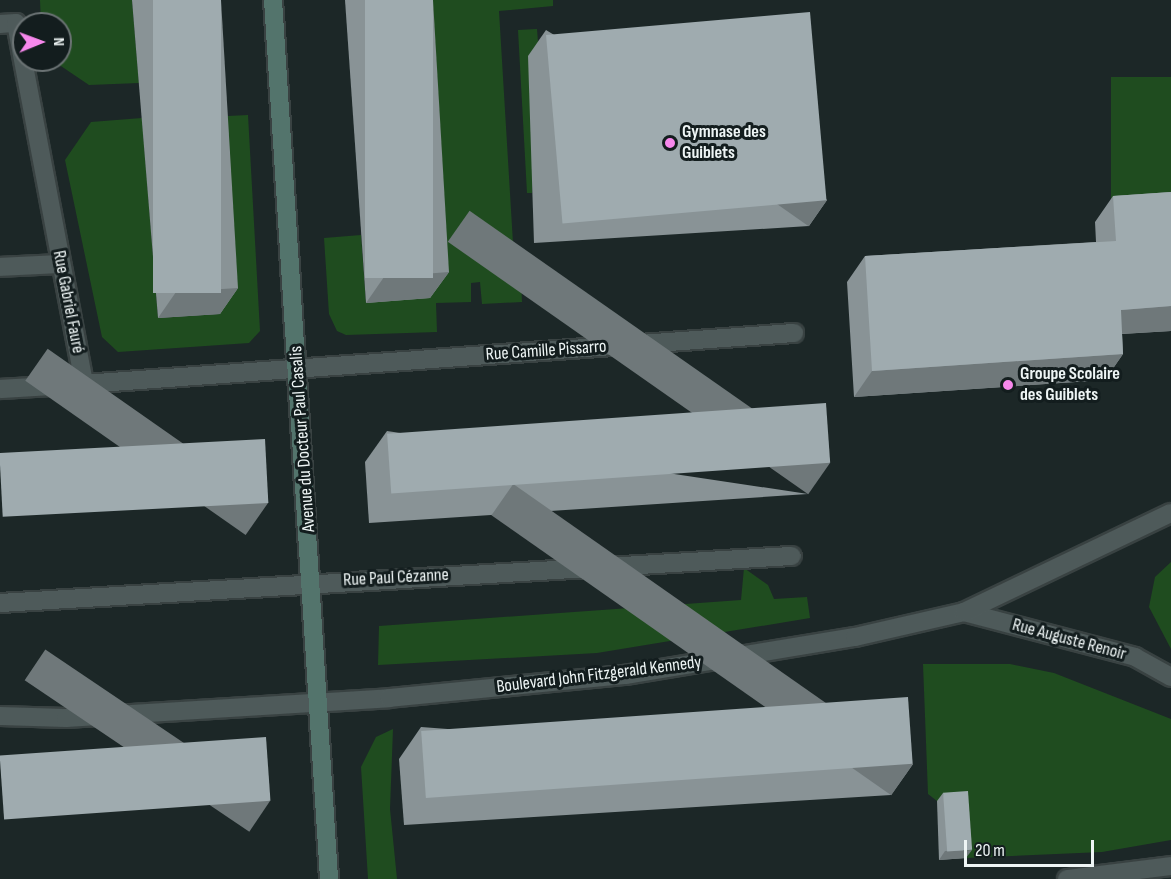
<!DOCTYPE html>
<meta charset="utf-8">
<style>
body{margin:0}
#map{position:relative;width:1171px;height:879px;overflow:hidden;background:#1c2727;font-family:"Sofia Sans Condensed",sans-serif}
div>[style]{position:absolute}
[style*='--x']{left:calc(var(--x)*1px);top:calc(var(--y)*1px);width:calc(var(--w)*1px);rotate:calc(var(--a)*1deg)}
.green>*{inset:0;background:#1f4c1f;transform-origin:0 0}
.roads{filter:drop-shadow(2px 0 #394242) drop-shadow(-2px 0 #394242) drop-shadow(0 2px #394242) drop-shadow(0 -2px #394242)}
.lane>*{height:18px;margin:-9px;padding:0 9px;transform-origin:9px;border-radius:9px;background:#4e5a5a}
.street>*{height:18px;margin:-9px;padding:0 9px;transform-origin:9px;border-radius:9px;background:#4e5a5a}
.secondary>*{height:18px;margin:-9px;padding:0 9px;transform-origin:9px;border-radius:9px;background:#53746c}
.wall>*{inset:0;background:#899396}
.shaded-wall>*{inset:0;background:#6f787a;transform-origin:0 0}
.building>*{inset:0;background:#9fabaf;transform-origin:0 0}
.dots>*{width:16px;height:16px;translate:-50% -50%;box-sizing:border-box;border:3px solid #131d1e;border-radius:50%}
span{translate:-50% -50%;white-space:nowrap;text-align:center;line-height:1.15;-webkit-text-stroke:6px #131d1e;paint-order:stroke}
.poi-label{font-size:18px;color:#eef5f5;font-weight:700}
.left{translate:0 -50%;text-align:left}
.street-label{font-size:18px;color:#eef5f5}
.north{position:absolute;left:12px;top:12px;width:60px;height:60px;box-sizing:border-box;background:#131d1e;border:2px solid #6b7374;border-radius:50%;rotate:89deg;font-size:16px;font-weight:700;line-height:24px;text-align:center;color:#eef5f5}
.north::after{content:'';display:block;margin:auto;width:21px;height:27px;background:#f788ec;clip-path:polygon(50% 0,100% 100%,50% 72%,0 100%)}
.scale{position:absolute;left:964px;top:840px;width:130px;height:27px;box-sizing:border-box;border:3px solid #eef5f5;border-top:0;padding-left:8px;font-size:18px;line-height:21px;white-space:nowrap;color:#eef5f5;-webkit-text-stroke:4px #131d1e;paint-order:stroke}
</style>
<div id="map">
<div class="green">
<div style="clip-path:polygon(40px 0,132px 0,139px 83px,89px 85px,52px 60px,60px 60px,60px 24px,41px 24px)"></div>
<div style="clip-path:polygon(413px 0,553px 0,553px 6px,499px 11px,515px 276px,521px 278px,522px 302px,482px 304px,480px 282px,471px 283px,471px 302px,436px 303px,437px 332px,346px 335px,337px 331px,329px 314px,324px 238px,361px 235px,366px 303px)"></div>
<div style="clip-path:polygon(537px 29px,539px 55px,532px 193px,527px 193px,518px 30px)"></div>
<div style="left:1171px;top:77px;width:132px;height:60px;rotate:90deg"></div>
<div style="clip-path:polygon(248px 115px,260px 331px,249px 343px,118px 352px,102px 337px,65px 160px,91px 122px,142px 118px,158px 318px,219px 314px,208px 117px)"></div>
<div style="clip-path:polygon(1171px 562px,1171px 649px,1149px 607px,1155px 577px)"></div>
<div style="clip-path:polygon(744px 568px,768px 585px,774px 599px,807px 597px,810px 618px,597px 653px,378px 665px,379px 626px,741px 600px)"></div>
<div style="clip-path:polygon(923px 664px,1010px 664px,1054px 673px,1171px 719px,1171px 840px,1102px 852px,966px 858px,962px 799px,937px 801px,928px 794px)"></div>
<div style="clip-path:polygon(393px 729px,390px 809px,397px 879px,368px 879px,361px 767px,376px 737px)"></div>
</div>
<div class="roads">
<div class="lane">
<div style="--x:0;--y:267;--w:61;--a:-2.8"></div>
<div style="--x:0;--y:389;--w:84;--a:-3.4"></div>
</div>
<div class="street">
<div style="--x:0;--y:24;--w:16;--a:-4"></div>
<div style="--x:16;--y:23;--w:367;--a:79.3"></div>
<div style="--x:84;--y:384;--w:712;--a:-4.11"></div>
<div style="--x:0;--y:603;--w:793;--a:-3.4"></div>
<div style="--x:964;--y:612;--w:177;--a:14.7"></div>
<div style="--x:1135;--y:657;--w:41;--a:29.1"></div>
<div style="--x:0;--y:716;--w:66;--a:1.7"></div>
<div style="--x:66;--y:718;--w:324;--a:-3.5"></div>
<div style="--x:389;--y:698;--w:237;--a:-5.6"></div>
<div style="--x:625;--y:675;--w:233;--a:-9.4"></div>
<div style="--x:855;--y:637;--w:112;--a:-12.9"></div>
<div style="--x:964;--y:612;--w:229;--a:-25.6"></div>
<div style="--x:1067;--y:879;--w:105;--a:-7.1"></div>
</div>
<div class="secondary">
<div style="--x:273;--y:0;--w:881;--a:86.35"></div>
</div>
</div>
<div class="wall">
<div style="clip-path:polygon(132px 0,221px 0,238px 288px,220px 314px,158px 318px)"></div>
<div style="clip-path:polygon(345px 0,433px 0,449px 272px,430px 298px,366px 303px)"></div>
<div style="clip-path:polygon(546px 30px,827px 200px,809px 226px,534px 243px,528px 56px)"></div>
<div style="clip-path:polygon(1171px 192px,1171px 331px,1122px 334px,1123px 354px,1105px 380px,854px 397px,847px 282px,865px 256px,1096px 242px,1095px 222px,1113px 196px)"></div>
<div style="clip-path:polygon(387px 431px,808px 494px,369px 523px,365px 462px)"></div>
<div style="clip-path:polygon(421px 727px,913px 764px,891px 795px,404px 825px,399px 759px)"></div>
<div style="clip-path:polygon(943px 793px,966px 858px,939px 860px,937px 801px)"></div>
</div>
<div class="shaded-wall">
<div style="left:827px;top:200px;width:32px;height:276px;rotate:125deg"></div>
<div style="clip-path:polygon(449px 272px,430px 298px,366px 303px,384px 277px)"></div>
<div style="clip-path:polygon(238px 288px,220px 314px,158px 318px,176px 292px)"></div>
<div style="clip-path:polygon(1171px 306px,1171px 331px,1102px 335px,1121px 310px)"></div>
<div style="clip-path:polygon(1123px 354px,1105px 380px,854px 397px,872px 371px)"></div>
<div style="left:830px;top:463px;width:38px;height:440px;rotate:125deg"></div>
<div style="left:268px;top:503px;width:39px;height:269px;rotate:125deg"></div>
<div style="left:913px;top:764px;width:38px;height:488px;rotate:125deg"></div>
<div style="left:270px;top:801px;width:37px;height:271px;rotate:124deg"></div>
<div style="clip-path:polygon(972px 850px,966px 858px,939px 860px,945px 851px)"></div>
</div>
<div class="building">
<div style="left:153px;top:0;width:68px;height:293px"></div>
<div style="left:365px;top:0;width:68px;height:278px"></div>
<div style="left:810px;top:12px;width:189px;height:265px;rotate:85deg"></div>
<div style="clip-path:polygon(1171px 192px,1171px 306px,1121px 310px,1123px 354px,872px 371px,865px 256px,1116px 241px,1113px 196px)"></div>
<div style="left:826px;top:403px;width:60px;height:440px;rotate:86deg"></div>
<div style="left:265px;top:439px;width:64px;height:266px;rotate:87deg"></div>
<div style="left:908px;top:697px;width:67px;height:488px;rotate:86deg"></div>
<div style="left:266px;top:737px;width:64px;height:267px;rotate:86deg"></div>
<div style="left:968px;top:791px;width:59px;height:25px;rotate:86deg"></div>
</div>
<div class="dots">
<div style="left:670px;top:143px;background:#f788ec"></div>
<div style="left:1008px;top:385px;background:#f788ec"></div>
</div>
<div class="poi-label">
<span class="left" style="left:682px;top:143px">Gymnase des<br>Guiblets</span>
<span class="left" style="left:1020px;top:385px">Groupe Scolaire<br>des Guiblets</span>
</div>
<div class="street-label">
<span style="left:68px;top:302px;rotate:79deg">Rue Gabriel Fauré</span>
<span style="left:546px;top:351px;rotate:-4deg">Rue Camille Pissarro</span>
<span style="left:303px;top:439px;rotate:-94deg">Avenue du Docteur Paul Casalis</span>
<span style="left:396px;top:578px;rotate:-3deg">Rue Paul Cézanne</span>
<span style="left:1069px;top:640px;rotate:15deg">Rue Auguste Renoir</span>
<span style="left:599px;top:675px;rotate:-7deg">Boulevard John Fitzgerald Kennedy</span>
</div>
<div class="north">N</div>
<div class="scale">20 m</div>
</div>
